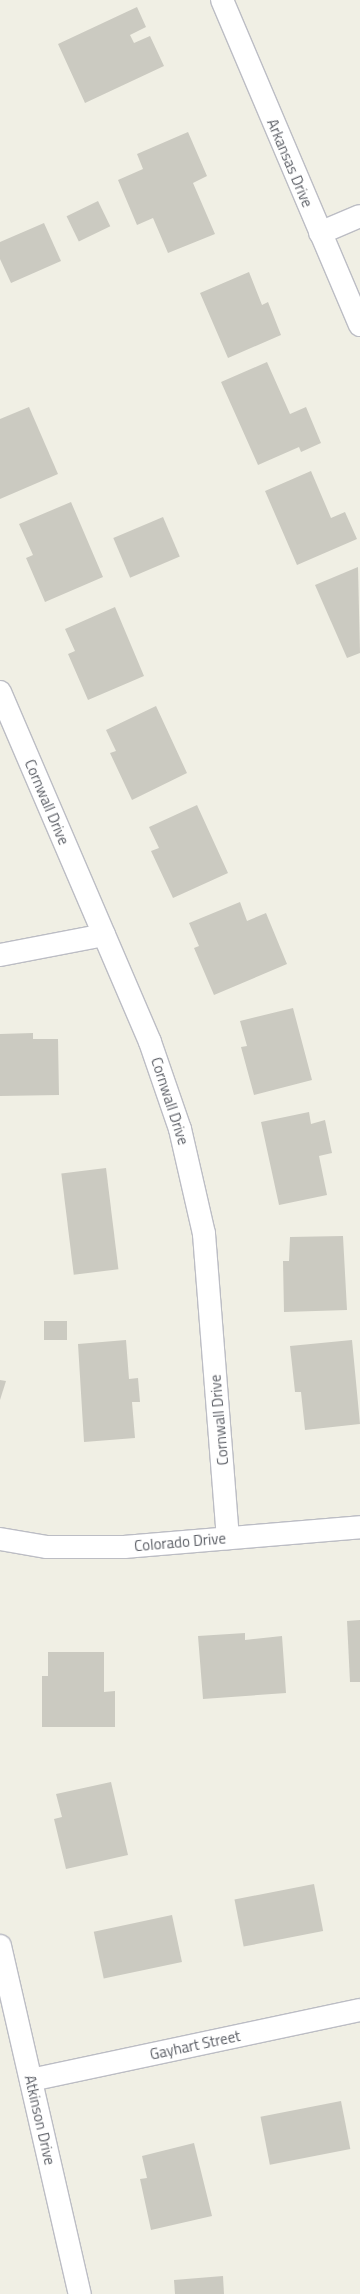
<!DOCTYPE html>
<style>
body{margin:0}
#map{position:relative;width:360px;height:2294px;overflow:hidden;background:#f0efe4;font-family:"Titillium Web",sans-serif}
div>[style]{position:absolute}
[style*='--x']{left:calc(var(--x)*1px);top:calc(var(--y)*1px);width:calc(var(--w)*1px);rotate:calc(var(--a)*1deg)}
.building>*{inset:0;background:#cbcac1;transform-origin:0 0}
.roads{filter:drop-shadow(1px 0 #bcbdc4) drop-shadow(-1px 0 #bcbdc4) drop-shadow(0 1px #bcbdc4) drop-shadow(0 -1px #bcbdc4)}
.minor>*{height:22px;margin:-11px;padding:0 11px;transform-origin:11px;border-radius:11px;background:#fff}
span{translate:-50% -50%;white-space:nowrap;text-align:center;line-height:1.15;-webkit-text-stroke:3.5px #fff;paint-order:stroke}
.street-label{font-size:15px;color:#5c5f66}
</style>
<div id="map">
<div class="building">
<div style="clip-path:polygon(137px 7px,146px 27px,130px 35px,134px 43px,150px 36px,164px 66px,85px 103px,58px 44px)"></div>
<div style="clip-path:polygon(188px 132px,207px 176px,193px 183px,215px 234px,168px 253px,153px 218px,137px 225px,118px 180px,143px 169px,137px 154px)"></div>
<div style="left:98px;top:201px;width:28px;height:35px;rotate:64deg"></div>
<div style="clip-path:polygon(44px 223px,61px 261px,11px 283px,0 259px,0 242px)"></div>
<div style="clip-path:polygon(249px 272px,262px 305px,268px 302px,281px 335px,228px 358px,200px 293px)"></div>
<div style="clip-path:polygon(267px 362px,290px 414px,306px 407px,321px 443px,301px 452px,299px 447px,258px 465px,221px 382px)"></div>
<div style="clip-path:polygon(29px 407px,58px 474px,0 499px,0 419px)"></div>
<div style="clip-path:polygon(311px 471px,331px 518px,345px 512px,357px 539px,297px 565px,265px 491px)"></div>
<div style="clip-path:polygon(71px 502px,103px 577px,45px 602px,26px 558px,33px 555px,19px 524px)"></div>
<div style="left:163px;top:517px;width:43px;height:54px;rotate:67deg"></div>
<div style="clip-path:polygon(358px 567px,360px 653px,347px 658px,315px 585px)"></div>
<div style="clip-path:polygon(115px 607px,144px 676px,88px 700px,68px 654px,75px 651px,65px 629px)"></div>
<div style="clip-path:polygon(156px 706px,187px 773px,132px 800px,110px 753px,116px 751px,106px 730px)"></div>
<div style="clip-path:polygon(197px 805px,228px 873px,173px 898px,151px 851px,159px 848px,149px 827px)"></div>
<div style="clip-path:polygon(240px 902px,247px 921px,266px 913px,287px 964px,214px 995px,194px 948px,199px 946px,189px 923px)"></div>
<div style="clip-path:polygon(293px 1008px,312px 1080px,254px 1095px,241px 1047px,247px 1046px,240px 1021px)"></div>
<div style="clip-path:polygon(33px 1033px,33px 1039px,58px 1039px,59px 1095px,0 1096px,0 1034px)"></div>
<div style="clip-path:polygon(309px 1112px,311px 1124px,325px 1120px,332px 1153px,319px 1156px,327px 1195px,279px 1205px,261px 1122px)"></div>
<div style="left:106px;top:1168px;width:102px;height:45px;rotate:83deg"></div>
<div style="clip-path:polygon(343px 1236px,347px 1310px,284px 1312px,283px 1261px,289px 1261px,290px 1237px)"></div>
<div style="left:44px;top:1321px;width:23px;height:19px"></div>
<div style="clip-path:polygon(126px 1340px,129px 1379px,138px 1378px,140px 1402px,132px 1402px,135px 1438px,84px 1442px,78px 1344px)"></div>
<div style="clip-path:polygon(352px 1340px,360px 1424px,305px 1430px,301px 1392px,295px 1392px,290px 1346px)"></div>
<div style="clip-path:polygon(0 1380px,6px 1381px,0 1400px)"></div>
<div style="clip-path:polygon(360px 1620px,360px 1682px,350px 1682px,347px 1621px)"></div>
<div style="clip-path:polygon(245px 1633px,245px 1640px,282px 1636px,286px 1693px,203px 1699px,198px 1636px)"></div>
<div style="clip-path:polygon(48px 1652px,104px 1652px,104px 1692px,115px 1691px,115px 1727px,42px 1727px,42px 1676px,48px 1676px)"></div>
<div style="clip-path:polygon(111px 1782px,128px 1855px,66px 1869px,54px 1819px,62px 1817px,56px 1794px)"></div>
<div style="left:314px;top:1884px;width:48px;height:81px;rotate:79deg"></div>
<div style="left:172px;top:1915px;width:48px;height:80px;rotate:78deg"></div>
<div style="left:341px;top:2101px;width:49px;height:82px;rotate:79deg"></div>
<div style="clip-path:polygon(194px 2143px,212px 2216px,151px 2230px,140px 2179px,147px 2178px,142px 2156px)"></div>
<div style="clip-path:polygon(223px 2276px,224px 2294px,175px 2294px,174px 2280px)"></div>
</div>
<div class="roads">
<div class="minor">
<div style="--x:222;--y:0;--w:353;--a:67"></div>
<div style="--x:320;--y:233;--w:43;--a:-23"></div>
<div style="--x:0;--y:692;--w:381;--a:66.8"></div>
<div style="--x:150;--y:1042;--w:92;--a:71"></div>
<div style="--x:180;--y:1129;--w:108;--a:77.1"></div>
<div style="--x:204;--y:1234;--w:305;--a:85.5"></div>
<div style="--x:0;--y:955;--w:106;--a:-10.9"></div>
<div style="--x:0;--y:1539;--w:48;--a:9.7"></div>
<div style="--x:47;--y:1547;--w:77;--a:0"></div>
<div style="--x:124;--y:1547;--w:237;--a:-4.8"></div>
<div style="--x:0;--y:1946;--w:357;--a:77.1"></div>
<div style="--x:31;--y:2080;--w:336;--a:-12"></div>
</div>
</div>
<div class="street-label">
<span style="left:290px;top:163px;rotate:67deg">Arkansas Drive</span>
<span style="left:47px;top:802px;rotate:67deg">Cornwall Drive</span>
<span style="left:170px;top:1101px;rotate:72deg">Cornwall Drive</span>
<span style="left:219px;top:1420px;rotate:-95deg">Cornwall Drive</span>
<span style="left:180px;top:1542px;rotate:-5deg">Colorado Drive</span>
<span style="left:195px;top:2045px;rotate:-12deg">Gayhart Street</span>
<span style="left:40px;top:2120px;rotate:77deg">Atkinson Drive</span>
</div>
</div>
